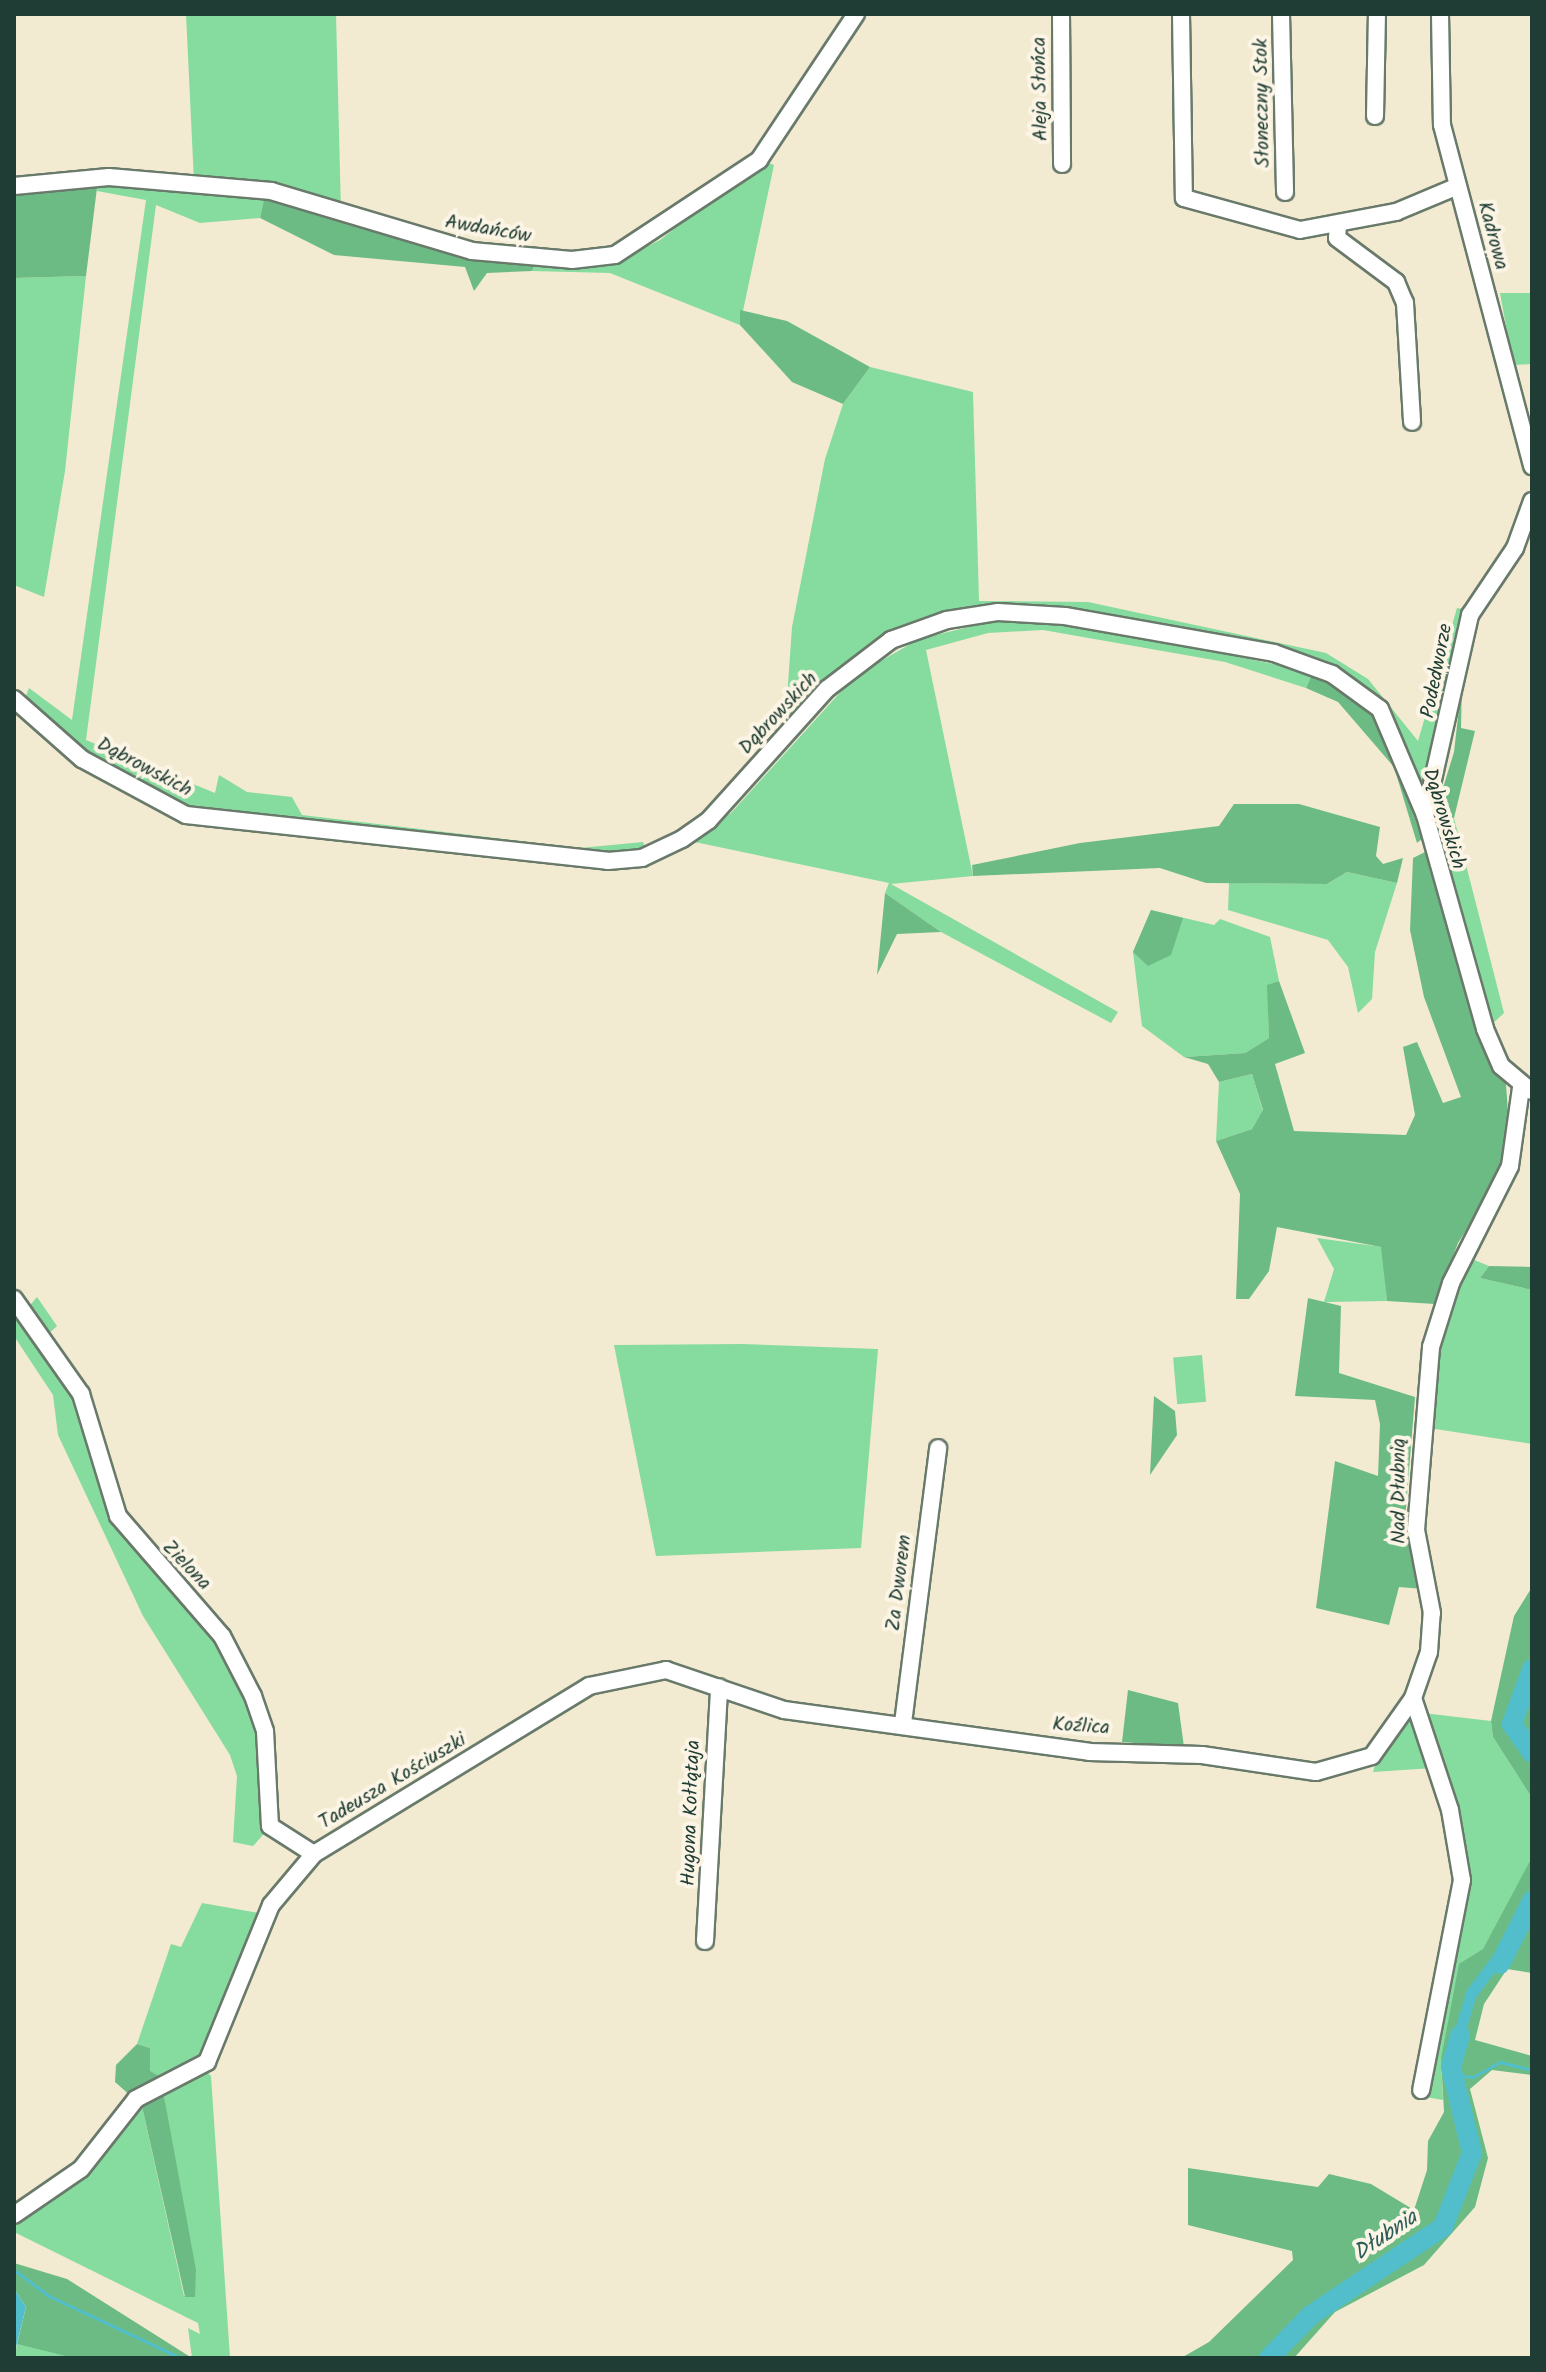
<!DOCTYPE html>
<meta charset="utf-8">
<style>
body{margin:0}
#map{position:relative;width:1546px;height:2372px;overflow:hidden;background:#f2ebd1;font-family:Kalam,sans-serif}
div>[style]{position:absolute}
[style*='--x']{left:calc(var(--x)*1px);top:calc(var(--y)*1px);width:calc(var(--w)*1px);rotate:calc(var(--a)*1deg)}
.green>*{inset:0;background:#86db9e;transform-origin:0 0}
.forest>*{inset:0;background:#6cbb85}
.water>*{inset:0;background:#52becc}
.stream>*{height:3px;margin:-1.5px;padding:0 1.5px;transform-origin:1.5px;border-radius:1.5px;background:#52becc}
.river>*{height:20px;margin:-10px;padding:0 10px;transform-origin:10px;border-radius:10px;background:#52becc}
.roads{filter:drop-shadow(2px 0 #697a6b) drop-shadow(-2px 0 #697a6b) drop-shadow(0 2px #697a6b) drop-shadow(0 -2px #697a6b)}
.minor>*{height:16px;margin:-8px;padding:0 8px;transform-origin:8px;border-radius:8px;background:#fff}
span{translate:-50% -50%;white-space:nowrap;text-align:center;line-height:1.15;-webkit-text-stroke:8px #fcf5e5;paint-order:stroke}
.street-label{font-size:20px;color:#1f3d34}
.water-label{font-size:22px;color:#2c5d5a;font-style:italic}
.frame{position:absolute;inset:0;border:16px solid #1f3d34;pointer-events:none}
</style>
<div id="map">
<div class="green">
<div style="clip-path:polygon(186px 14px,336px 14px,341px 212px,265px 196px,260px 218px,200px 223px,156px 205px,86px 740px,215px 793px,219px 775px,247px 792px,292px 797px,302px 815px,580px 848px,643px 842px,645px 848px,580px 853px,183px 808px,73px 744px,25px 698px,29px 688px,72px 720px,146px 200px,97px 191px,99px 172px,194px 182px)"></div>
<div style="clip-path:polygon(762px 160px,774px 165px,740px 325px,610px 273px,532px 271px,535px 264px,618px 261px,660px 240px)"></div>
<div style="clip-path:polygon(86px 276px,65px 471px,44px 597px,14px 585px,14px 278px)"></div>
<div style="clip-path:polygon(1500px 293px,1532px 293px,1532px 364px,1513px 365px)"></div>
<div style="clip-path:polygon(870px 367px,973px 392px,979px 601px,1088px 602px,1326px 653px,1368px 679px,1418px 741px,1457px 608px,1463px 609px,1424px 791px,1381px 705px,1333px 668px,1062px 611px,914px 627px,785px 726px,792px 627px,825px 459px,843px 404px)"></div>
<div style="clip-path:polygon(1002px 619px,1068px 622px,1313px 672px,1306px 688px,1225px 662px,1043px 630px,988px 633px,926px 650px,973px 876px,891px 884px,1118px 1012px,1111px 1023px,941px 932px,885px 893px,889px 883px,690px 841px,731px 813px,855px 676px,919px 639px)"></div>
<div style="clip-path:polygon(1435px 814px,1454px 818px,1504px 1013px,1491px 1025px)"></div>
<div style="clip-path:polygon(1347px 872px,1397px 883px,1375px 952px,1372px 999px,1358px 1013px,1348px 967px,1328px 940px,1228px 910px,1229px 883px,1327px 884px)"></div>
<div style="clip-path:polygon(1151px 910px,1214px 925px,1220px 919px,1270px 937px,1279px 981px,1268px 985px,1269px 1038px,1245px 1053px,1184px 1057px,1142px 1026px,1133px 952px)"></div>
<div style="clip-path:polygon(1252px 1074px,1263px 1111px,1252px 1129px,1216px 1141px,1219px 1082px)"></div>
<div style="clip-path:polygon(1317px 1238px,1382px 1247px,1387px 1301px,1324px 1302px,1334px 1269px)"></div>
<div style="clip-path:polygon(1467px 1257px,1489px 1266px,1480px 1278px,1532px 1290px,1532px 1444px,1429px 1428px,1435px 1357px)"></div>
<div style="clip-path:polygon(37px 1297px,57px 1326px,45px 1337px,26px 1310px)"></div>
<div style="clip-path:polygon(14px 1304px,69px 1382px,111px 1523px,118px 1520px,212px 1631px,258px 1719px,269px 1828px,253px 1846px,233px 1842px,237px 1776px,230px 1755px,143px 1616px,58px 1435px,53px 1395px,14px 1336px)"></div>
<div style="clip-path:polygon(742px 1344px,878px 1349px,861px 1548px,656px 1556px,614px 1345px)"></div>
<div style="left:1202px;top:1355px;width:47px;height:29px;rotate:85deg"></div>
<div style="clip-path:polygon(1413px 1713px,1433px 1768px,1373px 1772px,1377px 1758px)"></div>
<div style="clip-path:polygon(1423px 1713px,1491px 1721px,1493px 1737px,1532px 1798px,1531px 1861px,1483px 1950px,1441px 2059px,1443px 2100px,1425px 2097px,1467px 1879px)"></div>
<div style="clip-path:polygon(202px 1903px,259px 1913px,199px 2060px,163px 2078px,149px 2071px,150px 2048px,137px 2044px,171px 1944px,181px 1947px)"></div>
<div style="clip-path:polygon(203px 2068px,211px 2076px,230px 2358px,192px 2358px,188px 2328px,200px 2334px,198px 2323px,14px 2232px,14px 2220px,141px 2102px,184px 2296px,195px 2296px,163px 2091px)"></div>
<div style="clip-path:polygon(17px 2344px,63px 2352px,74px 2358px,14px 2358px)"></div>
</div>
<div class="forest">
<div style="clip-path:polygon(99px 172px,86px 276px,14px 278px,14px 180px)"></div>
<div style="clip-path:polygon(265px 195px,535px 264px,532px 271px,487px 273px,474px 291px,465px 267px,334px 255px,260px 218px)"></div>
<div style="clip-path:polygon(740px 310px,787px 321px,870px 367px,843px 404px,792px 382px,740px 325px)"></div>
<div style="clip-path:polygon(1313px 672px,1363px 703px,1386px 736px,1422px 839px,1417px 843px,1394px 767px,1338px 702px,1306px 688px)"></div>
<div style="clip-path:polygon(1462px 682px,1461px 728px,1475px 731px,1454px 818px,1435px 814px,1454px 752px)"></div>
<div style="clip-path:polygon(1234px 804px,1299px 804px,1380px 827px,1376px 856px,1383px 864px,1403px 858px,1397px 883px,1347px 872px,1327px 884px,1206px 883px,1160px 868px,973px 876px,972px 865px,1080px 843px,1219px 826px)"></div>
<div style="clip-path:polygon(1425px 852px,1481px 1039px,1506px 1084px,1509px 1127px,1501px 1175px,1458px 1243px,1435px 1304px,1387px 1301px,1381px 1247px,1277px 1227px,1269px 1271px,1249px 1299px,1236px 1299px,1240px 1194px,1216px 1141px,1252px 1129px,1263px 1110px,1252px 1074px,1219px 1082px,1208px 1064px,1184px 1057px,1245px 1053px,1269px 1038px,1267px 985px,1279px 981px,1305px 1053px,1275px 1064px,1294px 1131px,1406px 1135px,1415px 1115px,1403px 1047px,1417px 1042px,1443px 1103px,1461px 1097px,1424px 997px,1410px 930px,1413px 858px)"></div>
<div style="clip-path:polygon(885px 893px,941px 932px,897px 934px,877px 975px)"></div>
<div style="clip-path:polygon(1151px 910px,1183px 918px,1171px 955px,1148px 966px,1133px 952px)"></div>
<div style="clip-path:polygon(1489px 1266px,1532px 1267px,1532px 1290px,1480px 1278px)"></div>
<div style="clip-path:polygon(1308px 1298px,1341px 1306px,1339px 1373px,1415px 1397px,1405px 1520px,1423px 1589px,1399px 1587px,1389px 1625px,1316px 1608px,1335px 1461px,1378px 1476px,1380px 1424px,1375px 1400px,1295px 1396px)"></div>
<div style="clip-path:polygon(1154px 1396px,1175px 1411px,1177px 1435px,1150px 1475px)"></div>
<div style="clip-path:polygon(1532px 1587px,1532px 1798px,1493px 1737px,1491px 1721px,1514px 1616px)"></div>
<div style="clip-path:polygon(1128px 1690px,1178px 1703px,1184px 1747px,1122px 1742px)"></div>
<div style="clip-path:polygon(1532px 1802px,1532px 1973px,1507px 1969px,1484px 2004px,1475px 2040px,1532px 2056px,1532px 2075px,1492px 2070px,1470px 2089px,1488px 2158px,1475px 2207px,1424px 2265px,1335px 2312px,1294px 2358px,1181px 2358px,1209px 2342px,1293px 2260px,1292px 2251px,1188px 2225px,1188px 2168px,1318px 2187px,1329px 2174px,1371px 2184px,1414px 2210px,1427px 2170px,1428px 2141px,1444px 2112px,1441px 2059px,1459px 1964px,1483px 1949px,1530px 1861px)"></div>
<div style="clip-path:polygon(137px 2044px,150px 2048px,150px 2071px,163px 2078px,132px 2097px,115px 2082px,116px 2065px)"></div>
<div style="clip-path:polygon(163px 2091px,196px 2270px,195px 2297px,185px 2297px,141px 2102px)"></div>
<div style="clip-path:polygon(14px 2263px,67px 2279px,192px 2358px,74px 2358px,17px 2344px,26px 2307px,14px 2289px)"></div>
</div>
<div class="water">
<div style="clip-path:polygon(1504px 1941px,1517px 1942px,1476px 1998px,1457px 2061px,1447px 2056px,1467px 1990px)"></div>
<div style="clip-path:polygon(14px 2289px,26px 2307px,14px 2355px)"></div>
</div>
<div class="stream">
<div style="--x:1453;--y:2075;--w:20;--a:6"></div>
<div style="--x:1473;--y:2077;--w:31;--a:-29"></div>
<div style="--x:1500;--y:2062;--w:33;--a:14"></div>
<div style="--x:14;--y:2270;--w:44;--a:36.6"></div>
<div style="--x:49;--y:2296;--w:146;--a:25.2"></div>
</div>
<div class="river">
<div style="--x:1532;--y:1669;--w:59;--a:110"></div>
<div style="--x:1512;--y:1724;--w:35;--a:55"></div>
<div style="--x:1500;--y:1964;--w:71;--a:-63.1"></div>
<div style="--x:1269;--y:2358;--w:60;--a:-45.7"></div>
<div style="--x:1311;--y:2315;--w:159;--a:-33.7"></div>
<div style="--x:1443;--y:2227;--w:79;--a:-68.6"></div>
<div style="--x:1472;--y:2153;--w:89;--a:-103.7"></div>
<div style="--x:1451;--y:2067;--w:33;--a:-74"></div>
</div>
<div class="roads">
<div class="minor">
<div style="--x:1061;--y:14;--w:150;--a:89.6"></div>
<div style="--x:1181;--y:14;--w:184;--a:89.1"></div>
<div style="--x:1184;--y:198;--w:120;--a:15.4"></div>
<div style="--x:1300;--y:230;--w:98;--a:-10.6"></div>
<div style="--x:1396;--y:212;--w:67;--a:-22.8"></div>
<div style="--x:1281;--y:14;--w:178;--a:88.7"></div>
<div style="--x:1440;--y:14;--w:111;--a:89"></div>
<div style="--x:1442;--y:125;--w:353;--a:75.2"></div>
<div style="--x:1375;--y:116;--w:102;--a:-88.9"></div>
<div style="--x:14;--y:186;--w:95;--a:-5.4"></div>
<div style="--x:109;--y:177;--w:163;--a:4.9"></div>
<div style="--x:271;--y:191;--w:210;--a:16.6"></div>
<div style="--x:472;--y:251;--w:100;--a:5.1"></div>
<div style="--x:572;--y:260;--w:43;--a:-6.6"></div>
<div style="--x:615;--y:255;--w:173;--a:-33.4"></div>
<div style="--x:759;--y:160;--w:175;--a:-56.4"></div>
<div style="--x:1338;--y:226;--w:12;--a:95"></div>
<div style="--x:1337;--y:238;--w:74;--a:36.7"></div>
<div style="--x:1396;--y:282;--w:23;--a:67"></div>
<div style="--x:1405;--y:303;--w:119;--a:86.6"></div>
<div style="--x:14;--y:699;--w:91;--a:41.4"></div>
<div style="--x:82;--y:759;--w:118;--a:28.3"></div>
<div style="--x:186;--y:815;--w:424;--a:6.2"></div>
<div style="--x:608;--y:861;--w:34;--a:-5"></div>
<div style="--x:642;--y:858;--w:44;--a:-25.4"></div>
<div style="--x:682;--y:839;--w:33;--a:-35"></div>
<div style="--x:709;--y:820;--w:176;--a:-48"></div>
<div style="--x:827;--y:689;--w:81;--a:-37.4"></div>
<div style="--x:891;--y:640;--w:59;--a:-19.7"></div>
<div style="--x:947;--y:620;--w:52;--a:-8.9"></div>
<div style="--x:998;--y:612;--w:67;--a:3.4"></div>
<div style="--x:1065;--y:616;--w:212;--a:10"></div>
<div style="--x:1274;--y:653;--w:62;--a:19.9"></div>
<div style="--x:1332;--y:674;--w:59;--a:36.1"></div>
<div style="--x:1380;--y:709;--w:115;--a:67"></div>
<div style="--x:1425;--y:815;--w:222;--a:74.3"></div>
<div style="--x:1485;--y:1029;--w:40;--a:66.6"></div>
<div style="--x:1501;--y:1066;--w:38;--a:40"></div>
<div style="--x:1425;--y:815;--w:205;--a:-77.3"></div>
<div style="--x:1470;--y:615;--w:81;--a:-56.1"></div>
<div style="--x:1515;--y:548;--w:50;--a:-70.1"></div>
<div style="--x:14;--y:1299;--w:116;--a:54.8"></div>
<div style="--x:81;--y:1394;--w:127;--a:73.1"></div>
<div style="--x:118;--y:1516;--w:159;--a:49.1"></div>
<div style="--x:222;--y:1636;--w:68;--a:62.7"></div>
<div style="--x:253;--y:1696;--w:37;--a:71"></div>
<div style="--x:265;--y:1731;--w:95;--a:87"></div>
<div style="--x:270;--y:1826;--w:52;--a:32.5"></div>
<div style="--x:1413;--y:1698;--w:118;--a:71.7"></div>
<div style="--x:1450;--y:1810;--w:71;--a:80.3"></div>
<div style="--x:1462;--y:1880;--w:214;--a:101"></div>
<div style="--x:903;--y:1723;--w:277;--a:-82.7"></div>
<div style="--x:705;--y:1941;--w:254;--a:-86.8"></div>
<div style="--x:14;--y:2215;--w:81;--a:-34.5"></div>
<div style="--x:81;--y:2169;--w:89;--a:-51.8"></div>
<div style="--x:136;--y:2099;--w:80;--a:-27.5"></div>
<div style="--x:207;--y:2062;--w:170;--a:-67.8"></div>
<div style="--x:271;--y:1905;--w:67;--a:-49.9"></div>
<div style="--x:314;--y:1854;--w:322;--a:-31.4"></div>
<div style="--x:589;--y:1686;--w:79;--a:-11.7"></div>
<div style="--x:666;--y:1670;--w:125;--a:18.7"></div>
<div style="--x:784;--y:1710;--w:308;--a:7.8"></div>
<div style="--x:1089;--y:1752;--w:113;--a:1.5"></div>
<div style="--x:1202;--y:1755;--w:115;--a:8.5"></div>
<div style="--x:1316;--y:1772;--w:58;--a:-15.9"></div>
<div style="--x:1372;--y:1756;--w:71;--a:-54.7"></div>
<div style="--x:1413;--y:1698;--w:49;--a:-70.8"></div>
<div style="--x:1429;--y:1652;--w:39;--a:-86"></div>
<div style="--x:1432;--y:1613;--w:85;--a:-100.9"></div>
<div style="--x:1416;--y:1530;--w:184;--a:-85.3"></div>
<div style="--x:1431;--y:1347;--w:67;--a:-72.6"></div>
<div style="--x:1451;--y:1283;--w:131;--a:-63.2"></div>
<div style="--x:1510;--y:1166;--w:79;--a:-82"></div>
</div>
</div>
<div class="street-label">
<span style="left:1041px;top:89px;rotate:-91deg">Aleja Słońca</span>
<span style="left:1263px;top:103px;rotate:-91deg">Słoneczny Stok</span>
<span style="left:488px;top:230px;rotate:10deg">Awdańców</span>
<span style="left:1492px;top:236px;rotate:75deg">Kadrowa</span>
<span style="left:1438px;top:671px;rotate:-79deg">Podedworze</span>
<span style="left:779px;top:714px;rotate:-47deg">Dąbrowskich</span>
<span style="left:144px;top:768px;rotate:28deg">Dąbrowskich</span>
<span style="left:1443px;top:819px;rotate:73deg">Dąbrowskich</span>
<span style="left:1400px;top:1491px;rotate:-90deg">Nad Dłubnią</span>
<span style="left:186px;top:1566px;rotate:46deg">Zielona</span>
<span style="left:900px;top:1583px;rotate:-83deg">Za Dworem</span>
<span style="left:1081px;top:1727px;rotate:4deg">Koźlica</span>
<span style="left:393px;top:1782px;rotate:-31deg">Tadeusza Kościuszki</span>
<span style="left:692px;top:1813px;rotate:-88deg">Hugona Kołłątaja</span>
</div>
<div class="water-label">
<span style="left:1386px;top:2236px;rotate:-34deg">Dłubnia</span>
</div>
<div class="frame"></div>
</div>
